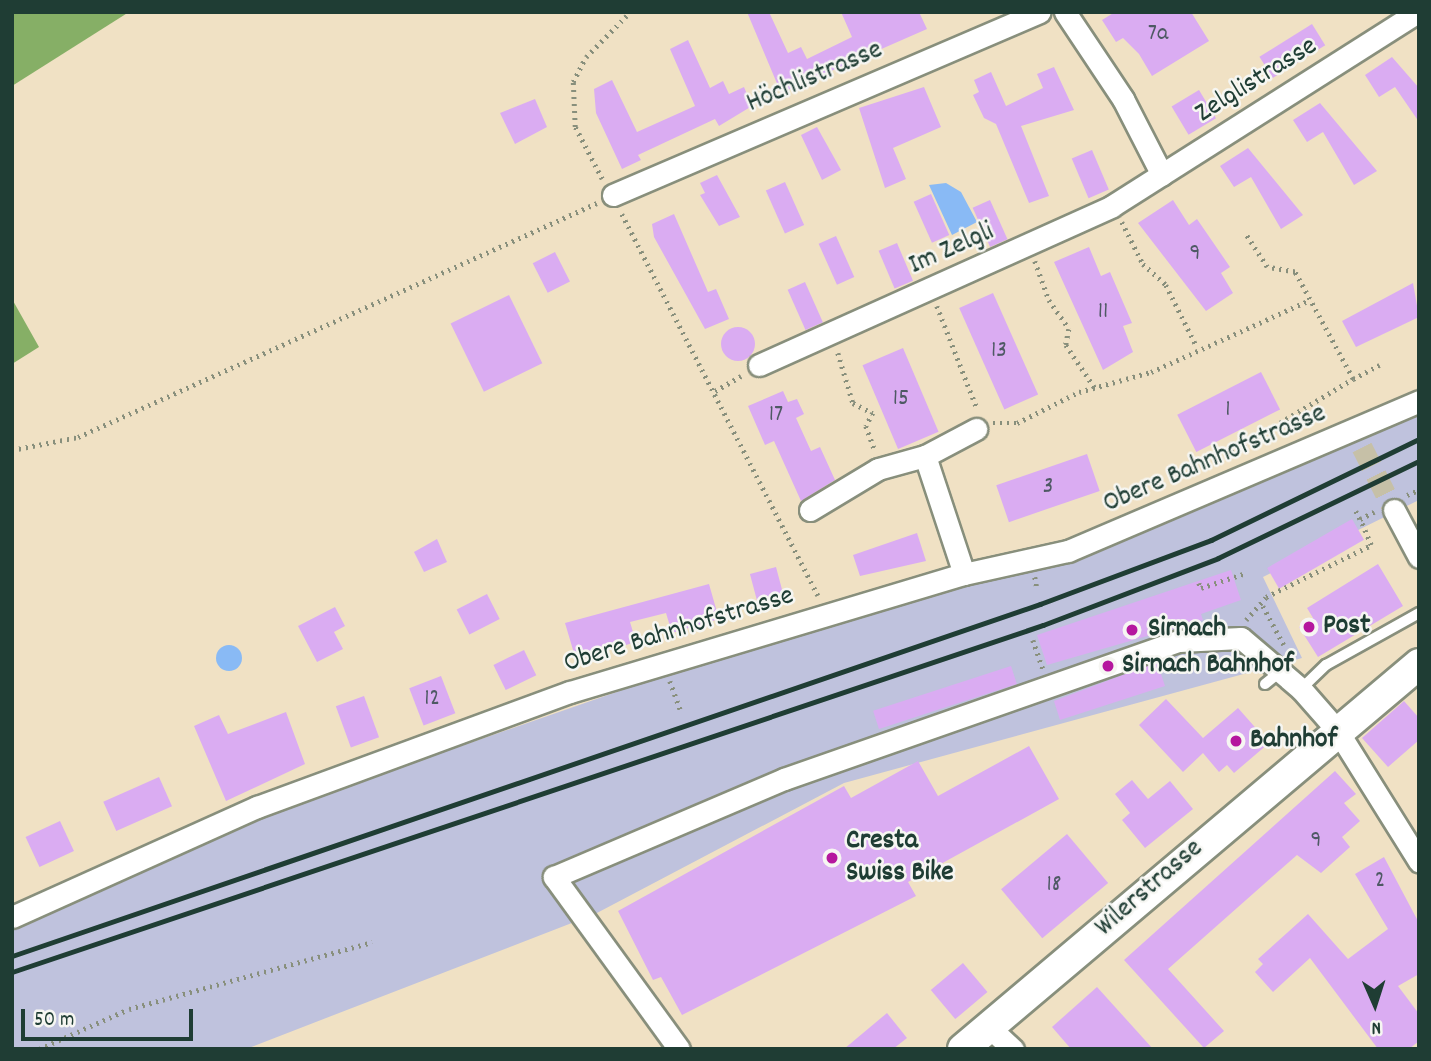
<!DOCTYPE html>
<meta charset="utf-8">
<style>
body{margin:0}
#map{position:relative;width:1431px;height:1061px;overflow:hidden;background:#f0e1c4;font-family:Dekko,sans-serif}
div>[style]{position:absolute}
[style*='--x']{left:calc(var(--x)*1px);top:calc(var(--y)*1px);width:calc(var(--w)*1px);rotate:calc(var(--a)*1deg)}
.industrial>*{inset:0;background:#bfc2dd}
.forest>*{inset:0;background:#86af66}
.water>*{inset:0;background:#89baf5}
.round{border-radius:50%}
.building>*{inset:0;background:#daacf2;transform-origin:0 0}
.minor-tunnel>*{height:21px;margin-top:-10.5px;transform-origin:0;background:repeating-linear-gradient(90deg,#c6c0a7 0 21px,transparent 0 31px)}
.path>*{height:4.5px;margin-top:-2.25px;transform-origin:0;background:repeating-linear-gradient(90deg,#888f7c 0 2px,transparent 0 7px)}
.roads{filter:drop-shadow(2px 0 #888f7c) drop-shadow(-2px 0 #888f7c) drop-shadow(0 2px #888f7c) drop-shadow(0 -2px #888f7c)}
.service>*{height:10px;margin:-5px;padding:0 5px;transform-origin:5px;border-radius:5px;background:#fff}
.minor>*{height:21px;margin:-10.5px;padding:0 10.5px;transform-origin:10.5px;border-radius:10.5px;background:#fff}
.secondary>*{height:30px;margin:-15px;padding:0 15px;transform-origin:15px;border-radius:15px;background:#fff}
.rail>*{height:5px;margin:-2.5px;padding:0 2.5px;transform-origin:2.5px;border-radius:2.5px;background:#1f3d34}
.dots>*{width:19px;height:19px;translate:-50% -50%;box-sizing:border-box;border:4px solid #f6f6f2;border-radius:50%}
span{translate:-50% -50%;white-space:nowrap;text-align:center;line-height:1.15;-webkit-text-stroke:5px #f6f6f2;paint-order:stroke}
.number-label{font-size:24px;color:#4e5964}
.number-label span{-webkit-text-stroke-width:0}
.street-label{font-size:28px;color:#1f3d34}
.poi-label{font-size:28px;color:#1f3d34;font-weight:700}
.left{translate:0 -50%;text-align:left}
.frame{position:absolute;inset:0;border:14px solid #1f3d34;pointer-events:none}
.north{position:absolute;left:1340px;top:970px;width:70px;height:70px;-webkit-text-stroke:5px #f6f6f2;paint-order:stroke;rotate:177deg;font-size:19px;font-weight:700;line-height:28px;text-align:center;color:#1f3d34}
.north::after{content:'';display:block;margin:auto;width:24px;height:32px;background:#1f3d34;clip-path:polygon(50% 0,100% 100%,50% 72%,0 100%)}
.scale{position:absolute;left:21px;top:1009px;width:172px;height:32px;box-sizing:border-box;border:4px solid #1f3d34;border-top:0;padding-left:9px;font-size:21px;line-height:24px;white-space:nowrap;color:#1f3d34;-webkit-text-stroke:5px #f6f6f2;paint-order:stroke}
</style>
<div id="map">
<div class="industrial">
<div style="clip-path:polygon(1419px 408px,1419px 500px,1263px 577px,1302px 658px,844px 783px,595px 914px,246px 1049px,12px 1049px,12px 926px,234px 825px,651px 680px,963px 584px,1088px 556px)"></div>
</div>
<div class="forest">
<div style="clip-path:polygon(12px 12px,129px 12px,12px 86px)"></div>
<div style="clip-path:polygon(12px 299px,39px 347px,12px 364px)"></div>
</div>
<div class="water">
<div style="clip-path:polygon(946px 183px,961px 192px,977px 222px,952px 235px,929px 185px)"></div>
<div class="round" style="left:216px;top:645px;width:26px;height:26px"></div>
</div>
<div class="building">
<div style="clip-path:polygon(747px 12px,769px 12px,788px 53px,801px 47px,807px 59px,852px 37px,841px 12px,919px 12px,927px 29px,781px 93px)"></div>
<div style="clip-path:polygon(1115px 12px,1191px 12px,1209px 41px,1152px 76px,1139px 54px,1123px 38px,1116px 42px,1102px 20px)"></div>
<div style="left:1312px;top:24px;width:25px;height:62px;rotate:58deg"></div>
<div style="clip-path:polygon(688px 40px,710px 88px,723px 81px,729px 94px,744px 87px,752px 106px,719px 126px,715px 119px,638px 155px,641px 160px,622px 169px,596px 113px,594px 89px,612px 80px,637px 132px,695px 106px,670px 49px)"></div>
<div style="clip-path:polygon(1392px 57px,1419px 88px,1419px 122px,1395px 87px,1379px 97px,1365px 75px)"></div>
<div style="clip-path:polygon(1054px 67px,1074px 110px,1021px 126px,1049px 196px,1029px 203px,996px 124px,984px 118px,973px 95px,979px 92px,974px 80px,991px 72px,1006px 106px,1043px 88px,1037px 74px)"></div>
<div style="clip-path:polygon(924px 87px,941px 127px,893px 148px,906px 179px,885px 188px,859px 108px)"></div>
<div style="left:1199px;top:90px;width:33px;height:32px;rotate:59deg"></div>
<div style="clip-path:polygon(535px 99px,547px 127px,515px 144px,500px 113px)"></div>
<div style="clip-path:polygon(1320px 103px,1377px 171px,1354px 185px,1323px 132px,1307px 142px,1293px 120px)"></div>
<div style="clip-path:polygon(817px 127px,841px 170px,822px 180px,801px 135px)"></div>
<div style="clip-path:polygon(1248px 148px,1303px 215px,1281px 229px,1251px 177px,1234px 187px,1220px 166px)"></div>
<div style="left:1092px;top:150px;width:43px;height:22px;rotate:67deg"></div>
<div style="clip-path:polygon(717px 175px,740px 217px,719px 226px,700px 195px,705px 193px,700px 183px)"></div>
<div style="left:785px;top:182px;width:47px;height:21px;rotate:66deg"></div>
<div style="left:931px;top:194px;width:45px;height:19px;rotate:66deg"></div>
<div style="left:990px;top:200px;width:43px;height:19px;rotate:66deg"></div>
<div style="clip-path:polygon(1173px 200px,1189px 225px,1197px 219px,1230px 267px,1221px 273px,1233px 293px,1206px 311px,1138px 223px)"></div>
<div style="clip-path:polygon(674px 214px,708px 292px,716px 289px,729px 319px,705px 329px,654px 237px,652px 224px)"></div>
<div style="left:836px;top:236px;width:45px;height:19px;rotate:66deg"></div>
<div style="left:897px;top:243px;width:41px;height:20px;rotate:67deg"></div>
<div style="clip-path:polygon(1089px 247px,1101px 276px,1110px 272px,1132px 323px,1123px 326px,1133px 352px,1103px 370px,1054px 262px)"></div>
<div style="left:555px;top:252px;width:33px;height:25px;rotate:63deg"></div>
<div style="left:805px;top:282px;width:44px;height:19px;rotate:66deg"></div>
<div style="clip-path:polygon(1413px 283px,1419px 317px,1356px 347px,1342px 321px)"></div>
<div style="left:993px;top:293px;width:111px;height:37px;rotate:66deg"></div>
<div style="left:509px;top:295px;width:76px;height:65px;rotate:64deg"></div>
<div class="round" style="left:721px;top:327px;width:34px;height:34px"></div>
<div style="left:903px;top:348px;width:91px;height:44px;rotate:67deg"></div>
<div style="left:1261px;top:372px;width:42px;height:94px;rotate:63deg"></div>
<div style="clip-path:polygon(783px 391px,788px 402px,797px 399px,804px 414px,796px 418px,811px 451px,820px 447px,835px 480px,801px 501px,774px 441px,765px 445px,748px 406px)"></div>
<div style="left:1087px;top:454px;width:39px;height:96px;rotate:71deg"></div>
<div style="left:1352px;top:519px;width:24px;height:98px;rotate:60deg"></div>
<div style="clip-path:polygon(917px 533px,926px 561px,860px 576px,853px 555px)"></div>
<div style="clip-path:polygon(437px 539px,447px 562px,424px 572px,414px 552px)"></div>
<div style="clip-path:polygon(1378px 564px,1403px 606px,1318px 657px,1299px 627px,1313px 618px,1307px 608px)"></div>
<div style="left:776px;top:567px;width:31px;height:27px;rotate:75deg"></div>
<div style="clip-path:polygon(1231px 570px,1241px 600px,1201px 614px,1203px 620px,1047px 665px,1037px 635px)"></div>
<div style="clip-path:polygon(709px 584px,719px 619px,672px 633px,666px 613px,630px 622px,636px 642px,576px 660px,565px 623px)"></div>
<div style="left:487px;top:594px;width:28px;height:34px;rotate:63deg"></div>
<div style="clip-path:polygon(335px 607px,345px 626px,334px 632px,343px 649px,317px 662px,298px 626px)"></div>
<div style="left:524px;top:650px;width:28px;height:34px;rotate:64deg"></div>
<div style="clip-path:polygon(1157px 662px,1165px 686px,1060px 720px,1054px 701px)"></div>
<div style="left:1011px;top:666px;width:19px;height:145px;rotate:72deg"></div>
<div style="left:441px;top:676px;width:40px;height:34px;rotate:69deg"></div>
<div style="left:364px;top:696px;width:44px;height:30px;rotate:70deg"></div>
<div style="clip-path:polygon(1166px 699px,1203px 738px,1238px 708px,1269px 743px,1234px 773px,1227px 765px,1219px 772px,1203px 753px,1183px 772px,1139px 725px)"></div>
<div style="clip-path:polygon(1404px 701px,1419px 718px,1419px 740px,1388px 767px,1362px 738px)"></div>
<div style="clip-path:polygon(286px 712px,305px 764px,226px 801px,194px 726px,219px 715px,228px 734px)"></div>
<div style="clip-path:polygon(1029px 746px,1059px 799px,908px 882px,916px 896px,682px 1015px,661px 977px,653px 980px,618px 911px,844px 786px,851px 798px,918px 761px,938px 796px)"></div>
<div style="clip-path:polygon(1335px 771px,1356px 794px,1344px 803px,1360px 821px,1342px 837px,1350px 847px,1321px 873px,1297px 855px,1168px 969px,1224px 1031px,1204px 1048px,1124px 960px)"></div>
<div style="left:159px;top:777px;width:32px;height:61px;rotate:66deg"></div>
<div style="clip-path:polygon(1132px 780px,1148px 799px,1170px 781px,1193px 809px,1145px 848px,1122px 820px,1130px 813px,1115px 794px)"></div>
<div style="left:60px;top:821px;width:33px;height:38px;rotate:65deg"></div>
<div style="left:1067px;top:834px;width:64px;height:86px;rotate:50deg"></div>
<div style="clip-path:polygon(1384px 857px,1419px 923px,1419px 974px,1398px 986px,1419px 1014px,1419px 1041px,1409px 1049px,1378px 1049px,1310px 958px,1273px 992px,1255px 972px,1263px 964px,1258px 959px,1308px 914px,1348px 959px,1388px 929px,1355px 874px)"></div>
<div style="left:963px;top:963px;width:38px;height:42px;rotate:50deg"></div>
<div style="clip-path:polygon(1097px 987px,1153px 1049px,1071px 1049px,1052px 1027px)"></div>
<div style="clip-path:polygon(887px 1013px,907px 1038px,893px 1049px,844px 1049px)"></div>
</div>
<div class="minor-tunnel">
<div style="--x:1362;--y:447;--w:71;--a:63.1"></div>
</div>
<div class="path">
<div style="--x:602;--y:179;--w:59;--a:-117.4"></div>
<div style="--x:575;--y:127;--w:45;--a:-92.5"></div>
<div style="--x:573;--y:82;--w:28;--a:-63"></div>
<div style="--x:586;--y:57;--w:63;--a:-45.6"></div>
<div style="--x:622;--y:214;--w:429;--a:62.8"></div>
<div style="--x:1122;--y:222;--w:47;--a:63.4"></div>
<div style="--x:1143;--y:264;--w:31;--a:42"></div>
<div style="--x:1166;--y:285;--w:69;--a:63.4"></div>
<div style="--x:1035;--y:261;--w:41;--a:70.3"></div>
<div style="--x:1049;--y:300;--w:35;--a:55"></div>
<div style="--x:1069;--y:329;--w:16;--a:101"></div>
<div style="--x:1066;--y:345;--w:52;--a:56"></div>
<div style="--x:937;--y:306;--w:110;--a:68.6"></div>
<div style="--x:838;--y:353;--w:52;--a:73.3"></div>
<div style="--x:853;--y:403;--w:22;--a:27"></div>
<div style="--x:873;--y:413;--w:15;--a:118"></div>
<div style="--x:866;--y:426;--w:27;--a:70"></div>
<div style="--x:1353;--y:379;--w:30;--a:-28"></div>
<div style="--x:715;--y:391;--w:30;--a:-30"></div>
<div style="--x:993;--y:423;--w:24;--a:0"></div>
<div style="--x:1017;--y:423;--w:69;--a:-26.6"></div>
<div style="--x:1079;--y:392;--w:75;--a:-15.5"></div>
<div style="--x:1151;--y:372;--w:175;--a:-24.4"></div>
<div style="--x:12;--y:450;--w:67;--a:-11.1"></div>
<div style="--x:78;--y:437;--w:569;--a:-24.27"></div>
<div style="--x:1208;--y:466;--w:169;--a:-31"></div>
<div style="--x:1353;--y:379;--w:122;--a:-118.5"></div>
<div style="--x:1295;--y:272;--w:28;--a:-170"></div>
<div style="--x:1267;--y:267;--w:40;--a:-122.9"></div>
<div style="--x:1407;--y:495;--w:13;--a:-23"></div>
<div style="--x:1356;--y:511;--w:9;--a:63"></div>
<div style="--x:1035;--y:577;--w:11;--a:80"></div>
<div style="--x:1199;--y:583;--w:5;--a:68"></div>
<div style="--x:1201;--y:588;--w:47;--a:-18.4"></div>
<div style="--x:1263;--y:606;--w:44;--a:61.7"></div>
<div style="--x:1246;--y:620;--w:30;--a:-49"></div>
<div style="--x:1266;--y:597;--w:117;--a:-26.3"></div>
<div style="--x:1371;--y:545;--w:28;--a:-113"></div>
<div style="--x:1360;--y:519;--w:16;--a:-27"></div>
<div style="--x:1033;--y:640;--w:31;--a:71"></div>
<div style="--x:670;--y:681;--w:30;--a:70"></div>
<div style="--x:39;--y:1049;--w:98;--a:-24"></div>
<div style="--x:129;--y:1009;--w:252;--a:-15.4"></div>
</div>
<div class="roads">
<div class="service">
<div style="--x:1265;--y:684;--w:19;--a:-39"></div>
<div style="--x:1301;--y:689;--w:35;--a:-44"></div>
<div style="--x:1326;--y:665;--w:107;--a:-29.2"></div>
</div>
<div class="minor">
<div style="--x:1065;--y:12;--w:105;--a:56.3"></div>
<div style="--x:1123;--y:99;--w:85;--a:62.8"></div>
<div style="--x:613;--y:195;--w:464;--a:-23.2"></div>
<div style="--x:759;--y:365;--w:387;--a:-24.2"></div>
<div style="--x:1112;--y:206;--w:362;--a:-32.4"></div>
<div style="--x:925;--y:456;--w:58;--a:-27.9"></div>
<div style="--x:810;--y:510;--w:79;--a:-31.1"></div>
<div style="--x:878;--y:469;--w:49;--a:-15.5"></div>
<div style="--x:925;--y:456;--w:124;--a:71.7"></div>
<div style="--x:1394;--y:510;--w:53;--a:62"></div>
<div style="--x:12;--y:917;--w:269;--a:-24.2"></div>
<div style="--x:257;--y:807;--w:333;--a:-20.2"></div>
<div style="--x:570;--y:692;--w:411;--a:-16.7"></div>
<div style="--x:964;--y:574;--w:107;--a:-12.5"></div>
<div style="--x:1068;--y:551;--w:382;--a:-23.1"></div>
<div style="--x:989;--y:1027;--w:33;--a:43"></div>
<div style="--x:679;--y:1049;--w:213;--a:-126"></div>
<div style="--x:554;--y:877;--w:250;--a:-23.1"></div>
<div style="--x:784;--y:779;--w:418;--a:-19.3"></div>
<div style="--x:1179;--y:641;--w:62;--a:-2.8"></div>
<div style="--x:1241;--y:638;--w:79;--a:40.4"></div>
<div style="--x:1301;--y:689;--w:55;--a:48.7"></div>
<div style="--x:1337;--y:730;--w:155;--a:58"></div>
</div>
<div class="secondary">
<div style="--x:963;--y:1049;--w:597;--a:-40.17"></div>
</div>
</div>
<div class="rail">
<div style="--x:12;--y:956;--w:1087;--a:-18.9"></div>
<div style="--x:1040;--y:604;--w:183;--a:-20.5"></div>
<div style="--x:1211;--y:540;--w:231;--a:-25.9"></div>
<div style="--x:12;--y:972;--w:1088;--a:-18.6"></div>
<div style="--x:1043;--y:625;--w:187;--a:-20.9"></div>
<div style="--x:1218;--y:558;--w:223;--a:-25.8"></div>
</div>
<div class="dots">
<div style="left:1309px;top:627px;background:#b5179e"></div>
<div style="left:1132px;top:630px;background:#b5179e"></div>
<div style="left:1108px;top:666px;background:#b5179e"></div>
<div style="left:1236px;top:741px;background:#b5179e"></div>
<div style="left:832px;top:858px;background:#b5179e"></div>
</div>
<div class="number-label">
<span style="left:1158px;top:35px">7a</span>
<span style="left:1195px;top:255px">9</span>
<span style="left:1103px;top:313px">11</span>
<span style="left:999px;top:352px">13</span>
<span style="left:901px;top:400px">15</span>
<span style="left:1228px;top:411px">1</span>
<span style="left:776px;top:416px">17</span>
<span style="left:1048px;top:488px">3</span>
<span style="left:432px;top:700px">12</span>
<span style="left:1316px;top:842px">9</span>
<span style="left:1380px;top:882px">2</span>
<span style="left:1054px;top:886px">18</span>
</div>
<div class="street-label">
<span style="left:815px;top:78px;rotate:-23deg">Höchlistrasse</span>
<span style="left:1257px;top:81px;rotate:-32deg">Zelglistrasse</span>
<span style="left:952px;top:250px;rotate:-24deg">Im Zelgli</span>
<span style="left:1215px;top:460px;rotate:-23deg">Obere Bahnhofstrasse</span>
<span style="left:679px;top:631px;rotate:-17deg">Obere Bahnhofstrasse</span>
<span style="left:1150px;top:889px;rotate:-41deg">Wilerstrasse</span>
</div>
<div class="poi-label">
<span class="left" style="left:1323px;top:627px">Post</span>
<span class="left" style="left:1148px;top:630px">Sirnach</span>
<span class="left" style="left:1122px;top:666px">Sirnach Bahnhof</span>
<span class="left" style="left:1250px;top:741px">Bahnhof</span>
<span class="left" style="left:846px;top:858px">Cresta<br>Swiss Bike</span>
</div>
<div class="frame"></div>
<div class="north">N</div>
<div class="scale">50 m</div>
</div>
